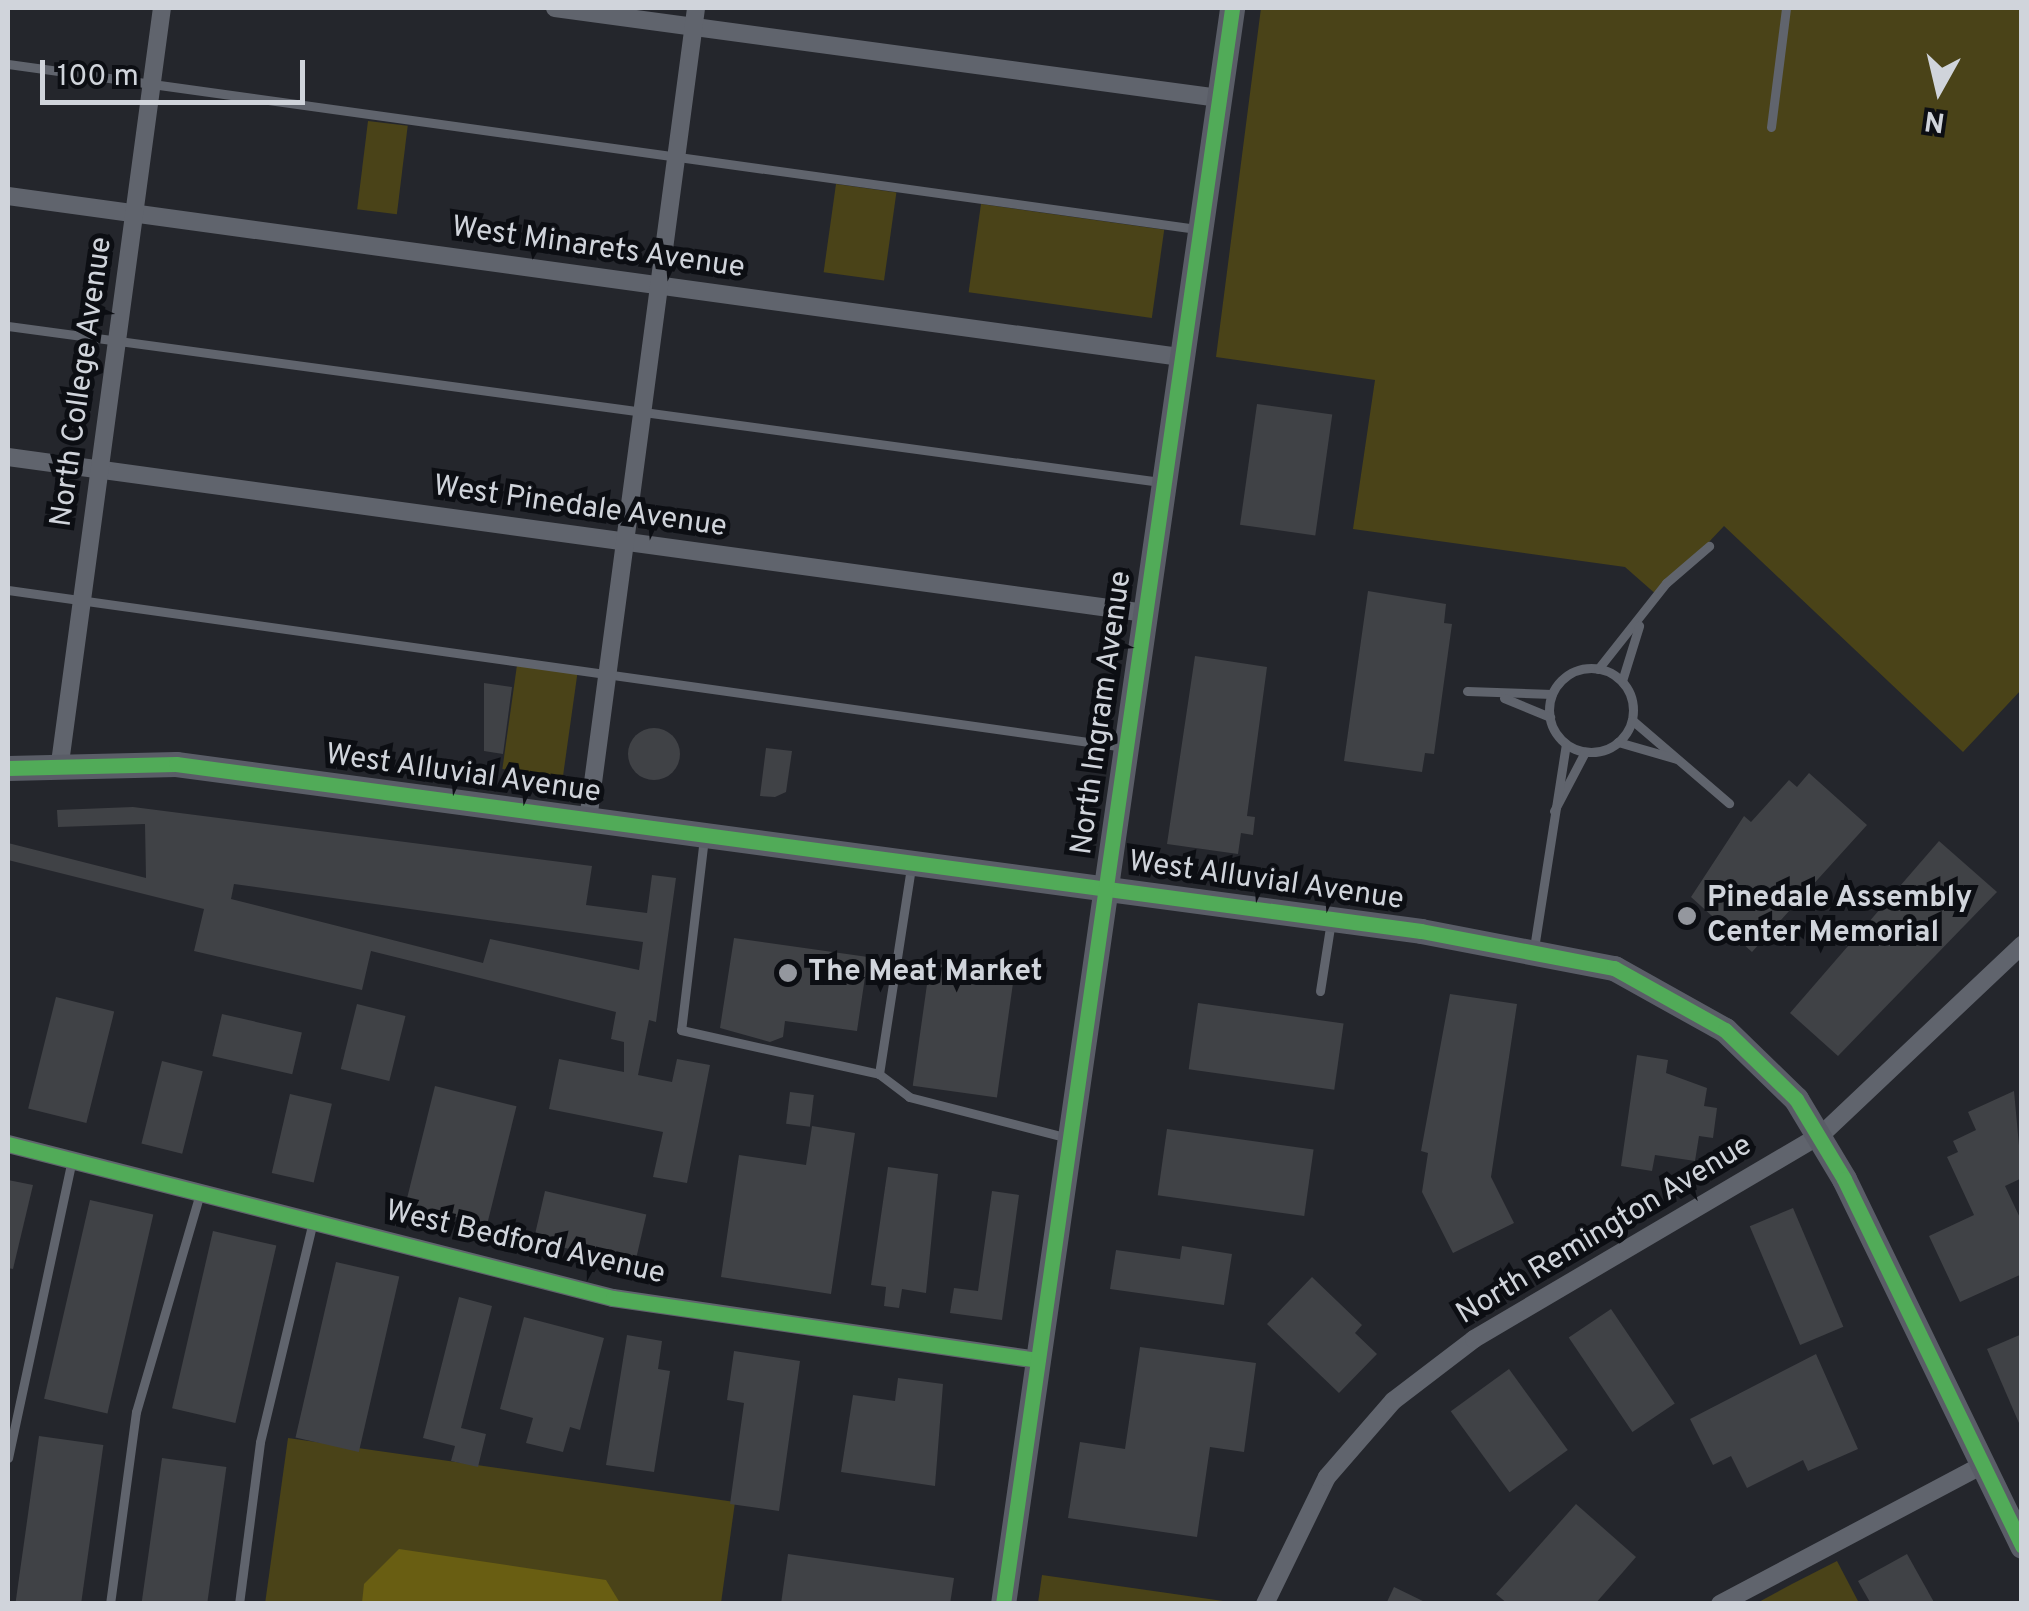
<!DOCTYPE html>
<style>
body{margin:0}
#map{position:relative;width:2029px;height:1611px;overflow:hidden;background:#24262c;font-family:Overpass,sans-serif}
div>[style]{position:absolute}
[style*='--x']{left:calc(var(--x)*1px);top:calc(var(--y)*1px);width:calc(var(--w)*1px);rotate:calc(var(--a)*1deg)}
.green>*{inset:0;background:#4a4318;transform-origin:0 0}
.water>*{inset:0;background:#695e12}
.building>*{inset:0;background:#404246;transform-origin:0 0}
.round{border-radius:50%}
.lane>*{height:9px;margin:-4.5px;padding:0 4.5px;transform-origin:4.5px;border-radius:4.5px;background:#60646d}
.lane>.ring{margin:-4.5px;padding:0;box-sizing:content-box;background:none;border:9px solid #60646d;border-radius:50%}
.street>*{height:18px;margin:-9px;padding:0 9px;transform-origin:9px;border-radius:9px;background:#60646d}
.secondary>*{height:25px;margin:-12.5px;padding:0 12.5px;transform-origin:12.5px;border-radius:12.5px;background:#5a5d67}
.cycleway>*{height:15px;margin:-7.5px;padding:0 7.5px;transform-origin:7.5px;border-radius:7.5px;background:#51ab58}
.dots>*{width:28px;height:28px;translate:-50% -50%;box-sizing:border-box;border:5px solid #0c0e13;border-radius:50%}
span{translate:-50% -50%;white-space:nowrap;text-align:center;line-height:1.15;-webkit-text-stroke:10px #0c0e13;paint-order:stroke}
.street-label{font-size:30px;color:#d0d4db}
.poi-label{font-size:30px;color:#d0d4db;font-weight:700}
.left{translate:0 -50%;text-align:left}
.frame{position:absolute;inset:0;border:10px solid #d0d4db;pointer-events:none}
.north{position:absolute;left:1889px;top:40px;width:100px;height:100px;-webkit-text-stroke:8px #0c0e13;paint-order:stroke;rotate:188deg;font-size:28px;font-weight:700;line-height:40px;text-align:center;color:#d0d4db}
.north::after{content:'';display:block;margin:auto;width:35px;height:45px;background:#d0d4db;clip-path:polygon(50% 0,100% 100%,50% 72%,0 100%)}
.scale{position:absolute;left:40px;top:60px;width:265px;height:45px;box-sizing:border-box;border:5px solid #d0d4db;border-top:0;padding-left:12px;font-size:30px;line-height:35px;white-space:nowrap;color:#d0d4db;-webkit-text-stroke:8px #0c0e13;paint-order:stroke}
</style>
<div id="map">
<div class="green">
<div style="clip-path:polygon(1261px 8px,2021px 8px,2021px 690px,1963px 752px,1724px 526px,1658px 596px,1625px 567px,1353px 529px,1375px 380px,1216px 357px)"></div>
<div style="left:368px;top:121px;width:40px;height:89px;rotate:7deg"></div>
<div style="left:836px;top:184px;width:61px;height:89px;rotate:8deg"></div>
<div style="left:981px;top:204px;width:185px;height:89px;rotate:8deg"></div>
<div style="left:517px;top:665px;width:61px;height:105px;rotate:8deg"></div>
<div style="clip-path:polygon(288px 1438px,735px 1502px,721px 1603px,265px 1604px)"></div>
<div style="clip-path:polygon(1837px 1561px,1859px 1603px,1757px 1603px,1792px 1584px)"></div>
<div style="clip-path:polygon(1042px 1575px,1237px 1603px,1038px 1603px)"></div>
</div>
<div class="water">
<div style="clip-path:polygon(399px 1549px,606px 1580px,620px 1603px,362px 1603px,364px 1584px)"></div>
</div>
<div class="building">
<div style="left:1257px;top:404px;width:76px;height:122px;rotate:8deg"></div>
<div style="clip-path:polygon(1368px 591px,1446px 604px,1444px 623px,1452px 624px,1434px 754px,1425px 753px,1422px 772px,1344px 761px)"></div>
<div style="clip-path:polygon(1195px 656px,1267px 667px,1247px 816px,1255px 817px,1253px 835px,1241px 833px,1238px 854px,1167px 844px)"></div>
<div style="clip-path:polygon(484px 683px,512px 687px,503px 754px,484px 751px)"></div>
<div class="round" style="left:628px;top:728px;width:52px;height:52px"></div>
<div style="clip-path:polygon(766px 748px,792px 751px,786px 792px,775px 797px,760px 796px)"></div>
<div style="clip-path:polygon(1809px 773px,1867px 825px,1752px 952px,1691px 897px,1744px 816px,1751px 822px,1789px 780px,1797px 787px)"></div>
<div style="clip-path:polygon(evenodd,133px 807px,592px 866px,586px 905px,647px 913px,652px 875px,676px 878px,656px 1022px,649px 1020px,638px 1075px,672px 1082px,677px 1059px,710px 1065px,687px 1183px,653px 1177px,663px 1132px,549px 1109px,559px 1059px,624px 1072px,624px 1042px,611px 1039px,616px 1012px,371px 951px,362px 990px,194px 951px,204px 909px,8px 860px,8px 843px,146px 878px,145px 824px,58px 827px,57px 810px,133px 807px,234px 884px,643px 942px,639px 970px,490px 939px,483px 963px,231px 899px,234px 884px)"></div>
<div style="clip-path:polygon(1939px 841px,1997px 892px,1838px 1056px,1790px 1013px)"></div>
<div style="clip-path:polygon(734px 938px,868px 957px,857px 1031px,785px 1021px,783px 1037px,770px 1042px,720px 1028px)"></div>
<div style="left:930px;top:963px;width:85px;height:124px;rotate:8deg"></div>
<div style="clip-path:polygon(1450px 994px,1517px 1004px,1491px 1177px,1514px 1223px,1453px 1253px,1422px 1192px,1428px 1153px,1421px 1151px)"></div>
<div style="left:56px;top:997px;width:60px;height:115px;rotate:14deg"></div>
<div style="left:1198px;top:1003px;width:147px;height:67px;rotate:8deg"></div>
<div style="left:357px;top:1004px;width:50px;height:67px;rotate:14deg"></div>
<div style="left:222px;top:1014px;width:82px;height:43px;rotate:13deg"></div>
<div style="clip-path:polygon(1637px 1055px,1668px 1060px,1666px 1073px,1707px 1088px,1704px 1106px,1717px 1108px,1713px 1138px,1699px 1136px,1695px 1161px,1655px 1155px,1652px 1171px,1621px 1166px)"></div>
<div style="left:162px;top:1061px;width:42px;height:85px;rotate:14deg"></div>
<div style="left:435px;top:1086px;width:84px;height:122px;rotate:14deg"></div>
<div style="clip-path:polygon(2014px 1091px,2022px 1178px,2005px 1186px,2022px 1222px,2022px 1274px,1960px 1302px,1929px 1236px,1974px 1215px,1947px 1157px,1958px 1152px,1953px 1141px,1976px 1130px,1968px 1112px)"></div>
<div style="left:790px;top:1092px;width:24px;height:32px;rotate:7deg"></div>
<div style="left:290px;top:1094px;width:43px;height:81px;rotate:13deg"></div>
<div style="clip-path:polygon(812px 1126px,855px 1133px,831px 1294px,721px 1277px,739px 1155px,806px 1165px)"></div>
<div style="left:1167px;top:1129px;width:148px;height:67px;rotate:8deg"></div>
<div style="clip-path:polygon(888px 1167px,938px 1174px,926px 1293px,902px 1289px,899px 1308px,884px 1306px,886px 1287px,871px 1285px)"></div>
<div style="clip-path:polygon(8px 1180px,33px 1185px,13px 1269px,8px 1268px)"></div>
<div style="left:545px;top:1191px;width:104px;height:51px;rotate:13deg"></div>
<div style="clip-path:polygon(992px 1191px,1019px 1195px,1002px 1320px,950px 1313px,954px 1288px,978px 1291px)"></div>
<div style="left:90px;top:1200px;width:65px;height:204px;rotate:13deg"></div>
<div style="left:1793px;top:1208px;width:129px;height:47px;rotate:67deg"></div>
<div style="left:213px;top:1231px;width:65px;height:182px;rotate:13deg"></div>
<div style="clip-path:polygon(1182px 1246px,1232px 1254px,1224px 1305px,1110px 1289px,1116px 1250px,1180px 1259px)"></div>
<div style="left:336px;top:1262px;width:65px;height:180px;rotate:13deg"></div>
<div style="clip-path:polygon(1312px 1277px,1362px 1325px,1355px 1333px,1377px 1354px,1339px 1393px,1267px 1324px)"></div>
<div style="clip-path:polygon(459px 1297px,492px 1306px,461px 1428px,486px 1434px,478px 1467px,451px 1461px,455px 1446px,423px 1438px)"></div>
<div style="left:1611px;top:1309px;width:114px;height:51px;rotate:56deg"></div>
<div style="clip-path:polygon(524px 1317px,604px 1338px,580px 1430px,570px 1427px,563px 1452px,526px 1443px,533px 1418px,500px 1409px)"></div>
<div style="clip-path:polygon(2022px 1334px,2022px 1430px,1987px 1349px)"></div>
<div style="clip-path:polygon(627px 1335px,662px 1341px,658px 1369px,670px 1371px,654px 1472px,606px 1465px)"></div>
<div style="clip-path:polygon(1140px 1347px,1256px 1363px,1244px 1452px,1210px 1447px,1197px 1537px,1068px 1518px,1080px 1442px,1125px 1449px)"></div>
<div style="clip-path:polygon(734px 1351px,800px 1361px,779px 1511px,730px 1504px,744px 1403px,727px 1400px)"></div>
<div style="clip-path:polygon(1816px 1354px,1858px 1449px,1808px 1471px,1803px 1460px,1747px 1488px,1731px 1456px,1713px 1465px,1690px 1419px)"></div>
<div style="left:1509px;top:1369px;width:100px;height:72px;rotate:54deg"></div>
<div style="clip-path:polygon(898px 1378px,943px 1384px,935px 1486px,841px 1472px,853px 1395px,895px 1401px)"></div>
<div style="left:39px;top:1436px;width:65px;height:170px;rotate:8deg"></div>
<div style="left:162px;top:1458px;width:65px;height:148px;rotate:8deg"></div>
<div style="clip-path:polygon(1576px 1504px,1636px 1557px,1595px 1604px,1508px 1604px,1496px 1594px)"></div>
<div style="clip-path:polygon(788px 1554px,954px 1578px,950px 1604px,781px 1604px)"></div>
<div style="clip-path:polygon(1907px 1554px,1935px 1604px,1871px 1604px,1858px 1581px)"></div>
<div style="clip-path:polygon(1394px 1587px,1429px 1604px,1386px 1604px)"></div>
</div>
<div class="lane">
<div style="--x:8;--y:64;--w:1200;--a:7.9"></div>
<div style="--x:1771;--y:127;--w:120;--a:-82.8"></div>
<div style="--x:8;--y:326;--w:1163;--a:7.71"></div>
<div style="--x:8;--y:590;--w:1126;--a:8.01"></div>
<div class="ring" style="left:1549px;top:668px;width:75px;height:75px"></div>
<div style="--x:1598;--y:669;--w:110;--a:-51.7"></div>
<div style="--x:1666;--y:583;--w:57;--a:-40.7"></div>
<div style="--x:1622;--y:681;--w:58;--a:-72.8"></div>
<div style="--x:1467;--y:691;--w:85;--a:2"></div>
<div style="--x:1504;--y:698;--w:50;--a:22.4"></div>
<div style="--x:1632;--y:720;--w:128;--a:40.6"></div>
<div style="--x:1618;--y:742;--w:61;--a:16.1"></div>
<div style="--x:1554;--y:811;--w:67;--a:-62.3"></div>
<div style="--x:704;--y:838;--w:193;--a:96.8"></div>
<div style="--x:681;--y:1030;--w:203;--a:12.5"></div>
<div style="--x:879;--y:1074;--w:38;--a:37"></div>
<div style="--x:909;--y:1097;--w:161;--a:14.4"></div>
<div style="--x:1534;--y:948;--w:206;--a:-81.1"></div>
<div style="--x:1320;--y:991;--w:71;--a:-81.1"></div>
<div style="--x:879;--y:1074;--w:209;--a:-81.2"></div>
<div style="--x:8;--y:1458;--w:306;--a:-77.9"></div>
<div style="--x:110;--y:1604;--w:194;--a:-82.3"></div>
<div style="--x:136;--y:1412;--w:228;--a:-73.7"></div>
<div style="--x:239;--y:1604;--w:163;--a:-82.6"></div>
<div style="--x:260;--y:1442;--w:227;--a:-76.5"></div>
</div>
<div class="street">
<div style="--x:555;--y:8;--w:670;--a:7.72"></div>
<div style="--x:8;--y:196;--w:1184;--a:7.82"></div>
<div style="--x:8;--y:457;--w:1148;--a:7.81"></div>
<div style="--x:60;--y:763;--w:762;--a:-82.31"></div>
<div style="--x:588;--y:820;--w:819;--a:-82.42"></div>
<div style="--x:8;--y:1144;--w:624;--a:14.28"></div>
<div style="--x:613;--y:1298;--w:429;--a:8.3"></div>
<div style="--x:1265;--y:1604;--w:141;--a:-64"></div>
<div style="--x:1327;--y:1477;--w:101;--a:-49"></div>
<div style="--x:1393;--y:1401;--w:102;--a:-37.4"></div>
<div style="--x:1474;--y:1339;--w:403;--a:-30.5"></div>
<div style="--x:1821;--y:1135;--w:277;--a:-43.4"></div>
<div style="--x:1720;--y:1604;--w:297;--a:-27.9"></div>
</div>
<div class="secondary">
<div style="--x:8;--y:768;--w:168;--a:-1.4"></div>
<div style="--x:176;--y:764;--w:1256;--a:7.64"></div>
<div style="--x:1421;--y:931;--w:197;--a:10.9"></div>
<div style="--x:1614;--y:968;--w:127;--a:29.2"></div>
<div style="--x:1725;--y:1030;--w:99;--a:44.2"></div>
<div style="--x:1796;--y:1099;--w:93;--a:59"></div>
<div style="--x:1844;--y:1179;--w:408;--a:64.1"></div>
<div style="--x:1003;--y:1604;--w:1612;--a:-81.83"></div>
</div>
<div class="cycleway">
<div style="--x:8;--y:768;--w:168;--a:-1.4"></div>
<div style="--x:176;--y:764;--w:1256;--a:7.64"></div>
<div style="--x:1421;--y:931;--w:197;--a:10.9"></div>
<div style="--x:1614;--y:968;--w:127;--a:29.2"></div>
<div style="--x:1725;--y:1030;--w:99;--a:44.2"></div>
<div style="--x:1796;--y:1099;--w:93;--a:59"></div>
<div style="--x:1844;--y:1179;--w:408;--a:64.1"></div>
<div style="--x:8;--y:1144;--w:624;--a:14.28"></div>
<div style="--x:613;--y:1298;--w:429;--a:8.3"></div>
<div style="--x:1003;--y:1604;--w:1612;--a:-81.83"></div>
</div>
<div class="dots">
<div style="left:1687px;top:916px;background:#94979e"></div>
<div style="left:788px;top:973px;background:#94979e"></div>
</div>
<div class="street-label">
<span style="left:598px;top:249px;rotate:8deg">West Minarets Avenue</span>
<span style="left:83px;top:382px;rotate:-82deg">North College Avenue</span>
<span style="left:580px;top:508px;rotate:8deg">West Pinedale Avenue</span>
<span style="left:1103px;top:713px;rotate:-82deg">North Ingram Avenue</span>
<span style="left:463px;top:775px;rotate:8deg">West Alluvial Avenue</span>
<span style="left:1266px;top:882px;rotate:8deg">West Alluvial Avenue</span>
<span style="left:1605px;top:1231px;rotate:-31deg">North Remington Avenue</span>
<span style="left:525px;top:1244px;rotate:13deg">West Bedford Avenue</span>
</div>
<div class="poi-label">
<span class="left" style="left:1707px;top:916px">Pinedale Assembly<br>Center Memorial</span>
<span class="left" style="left:808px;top:973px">The Meat Market</span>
</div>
<div class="frame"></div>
<div class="north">N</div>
<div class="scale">100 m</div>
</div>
